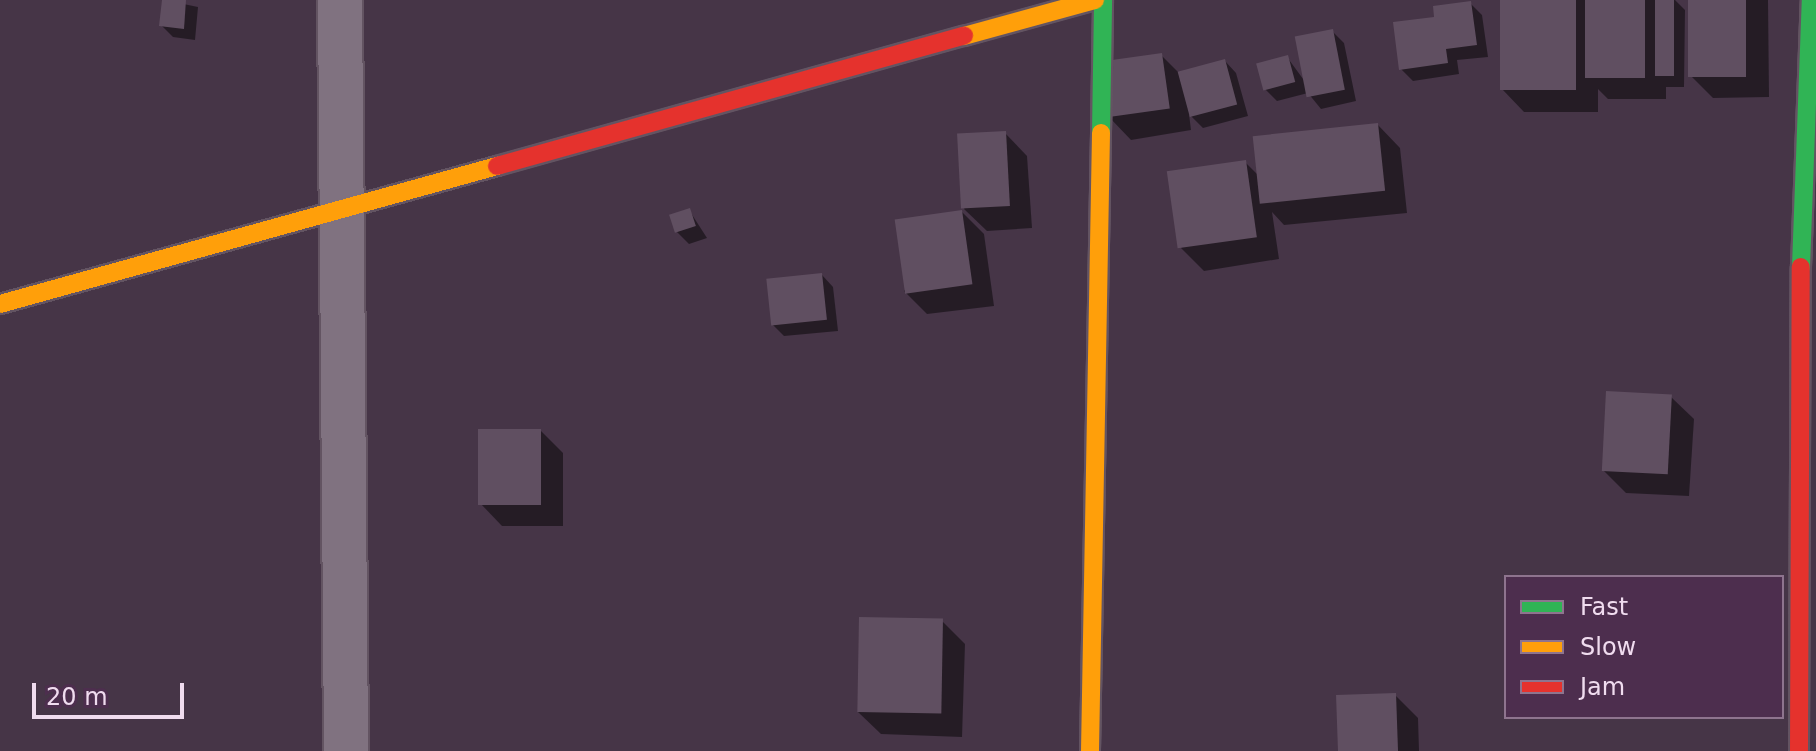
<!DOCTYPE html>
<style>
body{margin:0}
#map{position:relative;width:1816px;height:751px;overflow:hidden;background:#463547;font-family:"DejaVu Sans",sans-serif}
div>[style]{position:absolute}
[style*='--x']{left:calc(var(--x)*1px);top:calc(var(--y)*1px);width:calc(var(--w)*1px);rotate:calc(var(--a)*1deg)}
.shadow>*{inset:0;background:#0007}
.building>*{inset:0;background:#604f61;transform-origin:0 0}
.roads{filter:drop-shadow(2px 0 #635462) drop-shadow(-2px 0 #635462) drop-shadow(0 2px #635462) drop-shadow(0 -2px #635462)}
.street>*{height:44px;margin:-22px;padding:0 22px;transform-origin:22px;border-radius:22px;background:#807280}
.fast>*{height:18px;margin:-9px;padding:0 9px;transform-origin:9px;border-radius:9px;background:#30b455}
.slow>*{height:18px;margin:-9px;padding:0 9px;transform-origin:9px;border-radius:9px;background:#ff9f0a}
.jam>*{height:18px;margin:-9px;padding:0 9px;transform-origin:9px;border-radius:9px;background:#e5322d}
span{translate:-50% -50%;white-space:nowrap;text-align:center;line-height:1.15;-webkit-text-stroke:7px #4d2e4e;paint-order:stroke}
.legend{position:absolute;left:1504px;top:575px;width:280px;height:144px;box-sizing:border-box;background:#4d2e4e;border:2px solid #8e748e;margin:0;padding:10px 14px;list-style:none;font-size:24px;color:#f0dcef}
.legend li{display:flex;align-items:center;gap:16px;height:40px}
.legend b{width:40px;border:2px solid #8e748e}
.scale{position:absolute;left:32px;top:683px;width:152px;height:36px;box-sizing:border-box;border:4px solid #f0dcef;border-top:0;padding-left:10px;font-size:24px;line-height:28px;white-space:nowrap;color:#f0dcef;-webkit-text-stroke:6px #4d2e4e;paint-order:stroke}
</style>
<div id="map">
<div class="shadow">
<div style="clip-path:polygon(164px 0,198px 7px,195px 40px,173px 37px,161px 25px)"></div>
<div style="clip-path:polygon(1502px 0,1675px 0,1685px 10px,1684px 87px,1666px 87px,1666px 99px,1608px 99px,1598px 89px,1598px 112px,1524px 112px,1502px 89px)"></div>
<div style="clip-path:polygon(1690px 0,1768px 0,1769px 97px,1713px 98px,1691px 76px)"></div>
<div style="clip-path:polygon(1470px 3px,1482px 15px,1488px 57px,1457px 60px,1459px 74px,1413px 81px,1401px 69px,1436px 19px)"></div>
<div style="clip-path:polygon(1332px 31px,1344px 43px,1356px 101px,1321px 109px,1308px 93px,1277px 101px,1265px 89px,1287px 57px,1306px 83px)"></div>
<div style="clip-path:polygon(1161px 55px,1179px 73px,1225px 61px,1236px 73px,1248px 116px,1203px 128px,1189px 114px,1191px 130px,1131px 140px,1109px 117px)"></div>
<div style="clip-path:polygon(1378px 125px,1400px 148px,1407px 213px,1284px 225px,1272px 212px,1279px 259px,1204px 271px,1181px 248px,1245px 162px,1259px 176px)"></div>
<div style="clip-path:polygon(1005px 133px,1027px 156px,1032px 228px,987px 231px,964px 209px)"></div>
<div style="clip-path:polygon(689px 210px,707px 238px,689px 244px,677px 232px)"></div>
<div style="clip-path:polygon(962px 212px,984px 234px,994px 306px,927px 314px,904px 291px)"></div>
<div style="clip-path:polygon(822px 275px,833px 287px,838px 331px,784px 336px,772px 324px)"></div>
<div style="clip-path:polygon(1671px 397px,1694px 419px,1689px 496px,1626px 493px,1603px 470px)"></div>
<div style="clip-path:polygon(541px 431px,563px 453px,563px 526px,502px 526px,480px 503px)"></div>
<div style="clip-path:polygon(942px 621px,965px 644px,962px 737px,881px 734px,858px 712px)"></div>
<div style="clip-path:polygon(1395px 695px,1418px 718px,1419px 751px,1340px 751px)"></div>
</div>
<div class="building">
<div style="clip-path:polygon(162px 0,186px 0,184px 29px,159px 26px)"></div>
<div style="left:1500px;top:0;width:76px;height:90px"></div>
<div style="left:1585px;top:0;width:60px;height:78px"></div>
<div style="left:1655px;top:0;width:19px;height:76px"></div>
<div style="left:1688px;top:0;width:58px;height:77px"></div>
<div style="clip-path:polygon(1471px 1px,1477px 45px,1446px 49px,1448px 63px,1399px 70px,1393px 22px,1434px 17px,1433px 6px)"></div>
<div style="left:1333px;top:29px;width:62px;height:39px;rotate:79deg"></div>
<div style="left:1162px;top:53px;width:56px;height:65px;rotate:82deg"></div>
<div style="left:1288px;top:55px;width:28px;height:33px;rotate:75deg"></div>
<div style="left:1225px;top:59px;width:47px;height:49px;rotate:75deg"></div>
<div style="left:1378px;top:123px;width:68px;height:126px;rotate:84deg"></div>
<div style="left:1006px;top:131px;width:75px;height:49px;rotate:87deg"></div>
<div style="left:1246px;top:160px;width:78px;height:80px;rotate:82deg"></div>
<div style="left:690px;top:208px;width:19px;height:22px;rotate:72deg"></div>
<div style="left:962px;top:210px;width:75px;height:68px;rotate:82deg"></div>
<div style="left:822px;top:273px;width:47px;height:56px;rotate:84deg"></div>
<div style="left:1606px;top:391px;width:66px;height:80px;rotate:3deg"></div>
<div style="left:541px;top:429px;width:76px;height:63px;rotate:90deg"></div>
<div style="left:859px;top:617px;width:84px;height:95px;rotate:1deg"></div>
<div style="left:1396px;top:693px;width:58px;height:60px;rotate:88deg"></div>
</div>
<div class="roads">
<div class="street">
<div style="--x:340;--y:0;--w:751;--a:89.54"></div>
</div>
<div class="fast">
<div style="--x:1101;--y:133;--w:133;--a:-89.1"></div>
<div style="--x:1801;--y:267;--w:267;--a:-87.9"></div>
</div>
<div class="slow">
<div style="--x:964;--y:36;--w:136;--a:-15.4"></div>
<div style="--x:0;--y:304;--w:516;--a:-15.52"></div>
<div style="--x:1090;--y:751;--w:618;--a:-88.98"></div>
</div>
<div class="jam">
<div style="--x:497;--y:166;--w:485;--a:-15.6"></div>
<div style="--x:1799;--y:751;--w:484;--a:-89.8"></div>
</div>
</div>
<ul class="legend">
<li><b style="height:10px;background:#30b455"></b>Fast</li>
<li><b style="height:10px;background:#ff9f0a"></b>Slow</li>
<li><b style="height:10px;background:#e5322d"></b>Jam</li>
</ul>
<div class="scale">20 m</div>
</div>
